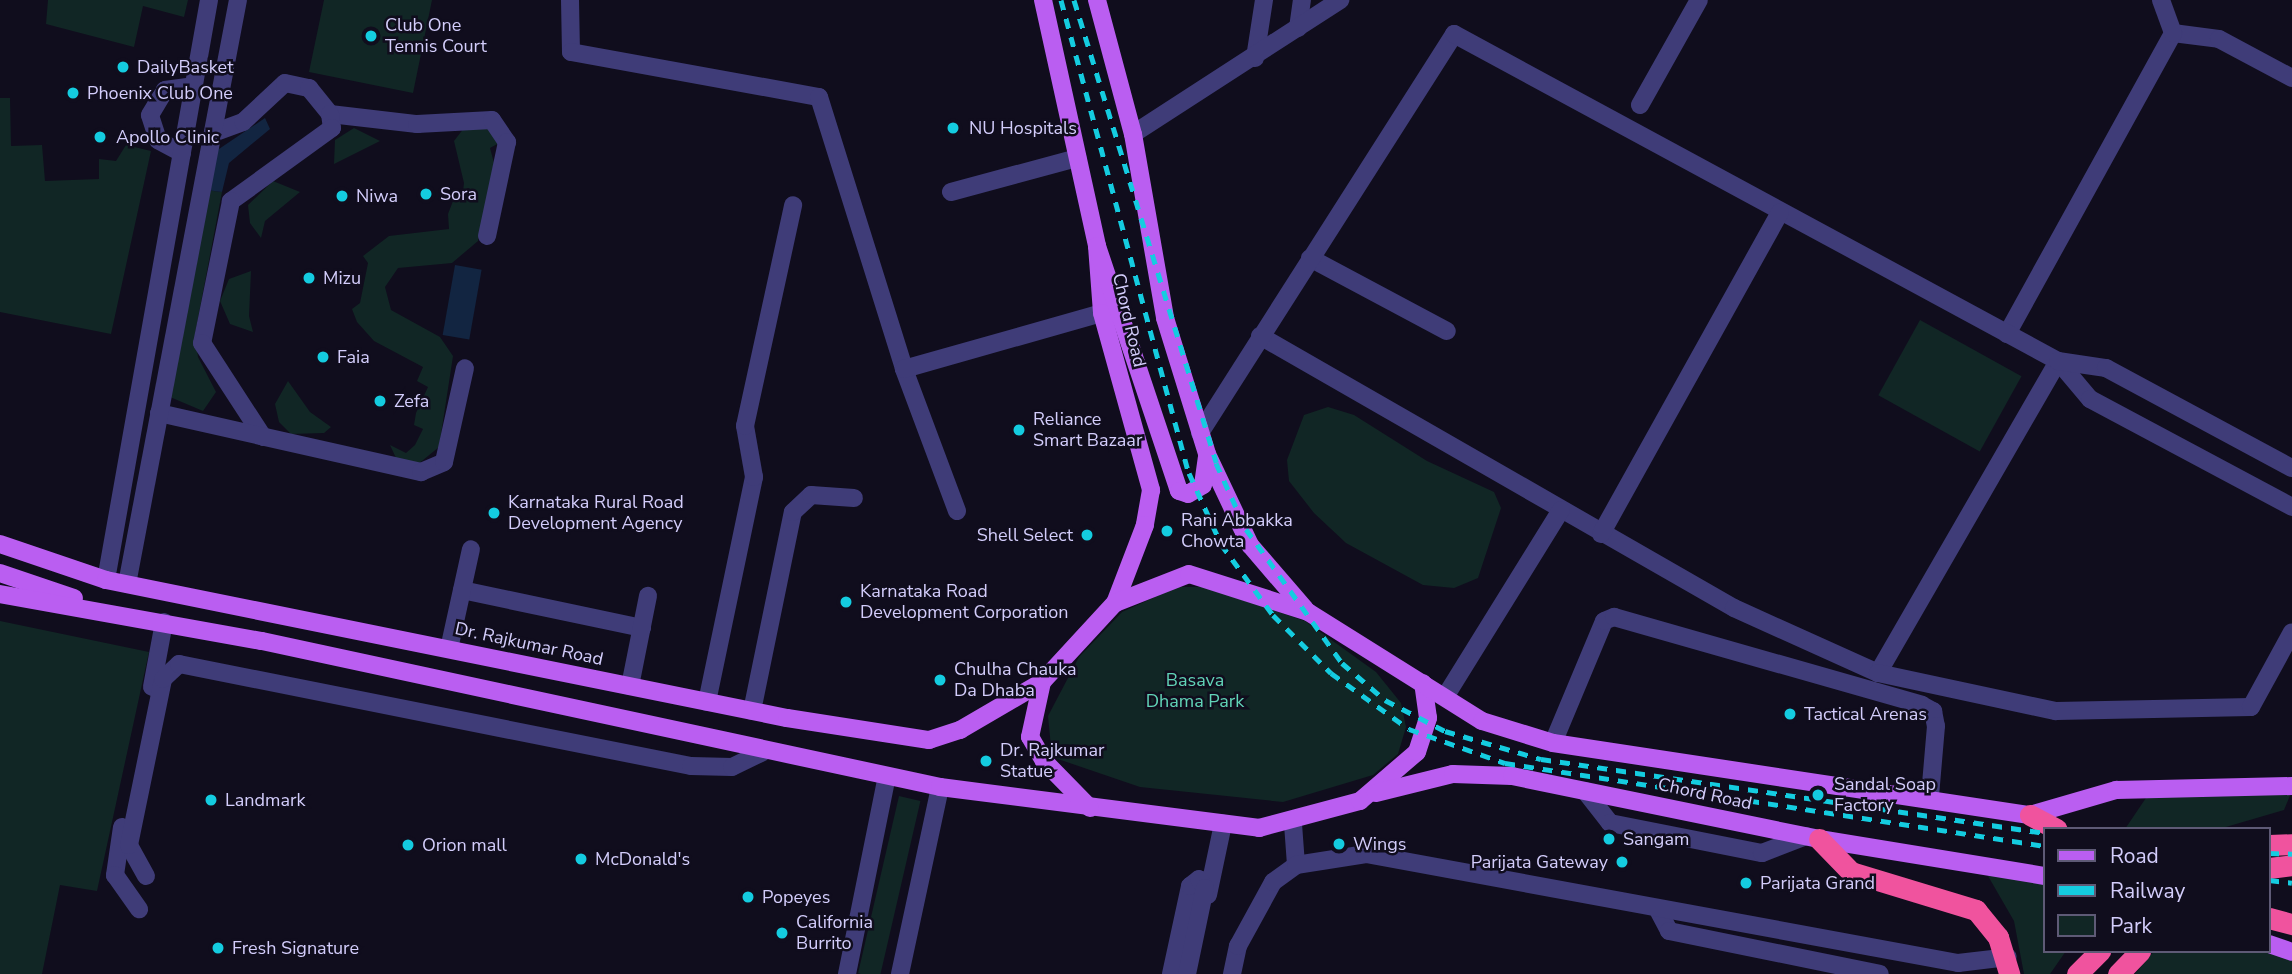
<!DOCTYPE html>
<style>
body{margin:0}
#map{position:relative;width:2292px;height:974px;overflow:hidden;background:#100d1d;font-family:"Nunito Sans",sans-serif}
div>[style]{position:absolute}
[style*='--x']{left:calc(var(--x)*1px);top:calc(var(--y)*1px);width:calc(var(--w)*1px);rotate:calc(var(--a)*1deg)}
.green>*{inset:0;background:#112625;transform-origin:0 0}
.water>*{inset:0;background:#122541;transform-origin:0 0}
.minor>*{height:18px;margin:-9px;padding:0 9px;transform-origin:9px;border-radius:9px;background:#3f3c78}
.major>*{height:18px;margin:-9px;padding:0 9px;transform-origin:9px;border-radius:9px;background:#ba5ef1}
.highway>*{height:21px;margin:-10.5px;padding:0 10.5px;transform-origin:10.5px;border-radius:10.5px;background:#f0539e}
.rail>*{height:5px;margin-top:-2.5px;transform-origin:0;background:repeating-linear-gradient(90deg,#14cce0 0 10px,transparent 0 19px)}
.dots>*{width:19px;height:19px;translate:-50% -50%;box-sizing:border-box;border:4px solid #100d1d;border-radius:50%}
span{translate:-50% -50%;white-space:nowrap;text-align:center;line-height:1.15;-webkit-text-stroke:5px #100d1d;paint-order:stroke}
.poi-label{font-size:18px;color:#d3cdfb}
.left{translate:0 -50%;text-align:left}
.right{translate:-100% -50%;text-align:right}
.street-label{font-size:18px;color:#d3cdfb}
.park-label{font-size:18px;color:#61d3b7}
.legend{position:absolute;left:2043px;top:827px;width:228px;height:126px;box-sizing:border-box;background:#100d1d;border:2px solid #5e5a76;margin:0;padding:9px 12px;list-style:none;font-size:21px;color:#d3cdfb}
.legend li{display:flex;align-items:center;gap:14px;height:35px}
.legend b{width:35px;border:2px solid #5e5a76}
</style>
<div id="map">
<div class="green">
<div style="clip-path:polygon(48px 0,188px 0,184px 17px,143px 6px,134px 47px,46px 24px)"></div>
<div style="clip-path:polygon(324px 0,432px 0,413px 93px,309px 72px)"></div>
<div style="clip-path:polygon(0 98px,10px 98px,11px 146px,42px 145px,45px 181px,99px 179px,99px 159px,116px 161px,126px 145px,151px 151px,111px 334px,0 312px)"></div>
<div style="clip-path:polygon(487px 126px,501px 142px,490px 148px,494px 163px,478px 241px,452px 263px,398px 268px,385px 287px,391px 310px,440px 337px,453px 356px,439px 447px,417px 465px,396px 458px,390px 445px,406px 453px,415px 445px,423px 429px,414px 425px,416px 413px,428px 387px,417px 381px,423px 367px,374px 341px,357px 322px,352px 309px,360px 303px,368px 263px,363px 256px,389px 236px,449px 229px,448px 214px,453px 201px,462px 200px,464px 183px,454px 141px,464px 128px)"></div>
<div style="clip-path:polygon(354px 128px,380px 141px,334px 164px,335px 140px)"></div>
<div style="clip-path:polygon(273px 181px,300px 192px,265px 221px,261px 238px,250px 223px,248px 205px)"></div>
<div style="clip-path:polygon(206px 190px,222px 192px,195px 334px,198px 357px,216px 392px,203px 411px,170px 397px)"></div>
<div style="clip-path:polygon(251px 271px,249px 316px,253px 332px,230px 324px,220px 301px,229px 279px)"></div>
<div style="left:1920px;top:320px;width:116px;height:86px;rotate:29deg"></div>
<div style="clip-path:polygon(288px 381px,310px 412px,331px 427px,324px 433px,291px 434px,279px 422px,275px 404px)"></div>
<div style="clip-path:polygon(1328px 407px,1354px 415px,1427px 461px,1494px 492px,1501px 508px,1478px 578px,1454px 588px,1423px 585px,1346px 543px,1314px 513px,1289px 481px,1287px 460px,1304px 415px)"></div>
<div style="clip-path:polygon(1177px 587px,1204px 587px,1305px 621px,1376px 672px,1401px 703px,1406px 727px,1398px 754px,1373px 775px,1283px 802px,1140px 787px,1052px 757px,1048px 716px,1079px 657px,1122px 612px)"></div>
<div style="clip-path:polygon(0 621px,149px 652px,97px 891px,60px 885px,42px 974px,0 974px)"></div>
<div style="clip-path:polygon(2150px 792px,2291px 793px,2284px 810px,2219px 829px,2125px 829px)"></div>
<div style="left:899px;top:796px;width:22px;height:182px;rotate:13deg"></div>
<div style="clip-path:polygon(1984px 869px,2045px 881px,2045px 951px,2066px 951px,2050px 974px,2024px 974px,2014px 921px)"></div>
<div style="clip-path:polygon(2154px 951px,2269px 951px,2292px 958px,2292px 974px,2135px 974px)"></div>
</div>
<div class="water">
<div style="clip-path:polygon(265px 118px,270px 129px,229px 163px,222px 192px,206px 190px,213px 153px)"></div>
<div style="left:455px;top:265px;width:27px;height:71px;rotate:10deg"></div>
</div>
<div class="minor">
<div style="--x:570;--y:0;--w:52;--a:88.9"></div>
<div style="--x:571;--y:52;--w:252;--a:10.3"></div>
<div style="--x:819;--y:97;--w:285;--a:72.6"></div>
<div style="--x:1298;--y:28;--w:28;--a:-82"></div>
<div style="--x:2173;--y:33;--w:46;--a:7.4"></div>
<div style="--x:2219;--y:39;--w:83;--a:28.1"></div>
<div style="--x:1255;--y:58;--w:59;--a:-81.2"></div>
<div style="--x:1640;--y:105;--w:120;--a:-60.7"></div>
<div style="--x:330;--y:114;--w:88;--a:6.6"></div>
<div style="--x:417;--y:124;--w:75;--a:-3.1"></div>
<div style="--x:492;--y:120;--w:27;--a:56"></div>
<div style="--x:507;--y:142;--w:96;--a:102"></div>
<div style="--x:213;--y:133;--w:32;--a:-20"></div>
<div style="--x:243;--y:122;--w:57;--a:-42.9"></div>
<div style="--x:285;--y:83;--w:25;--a:12"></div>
<div style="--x:309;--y:88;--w:33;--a:51"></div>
<div style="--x:330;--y:114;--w:14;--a:82"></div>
<div style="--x:332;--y:128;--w:125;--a:144.1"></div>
<div style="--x:231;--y:201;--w:145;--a:101.5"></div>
<div style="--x:202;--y:343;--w:112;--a:57"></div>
<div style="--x:1133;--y:134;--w:247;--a:-32.9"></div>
<div style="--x:182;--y:153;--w:27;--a:-152"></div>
<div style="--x:158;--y:140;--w:26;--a:-108"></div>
<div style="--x:150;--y:115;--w:29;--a:-59"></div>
<div style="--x:165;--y:90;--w:28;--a:-8"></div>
<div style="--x:951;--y:192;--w:131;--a:-15.1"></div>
<div style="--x:1310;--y:258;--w:155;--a:28.1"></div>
<div style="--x:2007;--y:334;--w:344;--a:-61.1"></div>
<div style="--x:2173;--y:33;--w:35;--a:-110"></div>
<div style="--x:1260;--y:336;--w:546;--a:29.85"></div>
<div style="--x:1734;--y:608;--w:158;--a:24.3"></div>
<div style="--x:1878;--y:673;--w:360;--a:-60"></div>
<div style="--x:2058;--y:361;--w:50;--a:49.9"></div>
<div style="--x:2090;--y:399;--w:229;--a:28.1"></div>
<div style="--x:159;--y:413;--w:269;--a:12.7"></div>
<div style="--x:421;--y:472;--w:25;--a:-23"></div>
<div style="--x:444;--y:462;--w:96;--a:-77.4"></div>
<div style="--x:1200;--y:433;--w:473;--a:-57.5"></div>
<div style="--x:1454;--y:34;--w:687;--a:28.43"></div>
<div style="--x:2058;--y:361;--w:49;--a:8.3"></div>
<div style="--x:2106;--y:368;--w:211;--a:28.3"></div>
<div style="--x:957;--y:511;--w:152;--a:-110.5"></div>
<div style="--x:904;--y:369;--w:206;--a:-15.8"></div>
<div style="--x:1601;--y:534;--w:368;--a:-60.9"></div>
<div style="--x:106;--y:580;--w:589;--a:-79.93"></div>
<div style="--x:127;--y:584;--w:594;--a:-79.24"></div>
<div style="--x:462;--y:590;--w:184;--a:11.9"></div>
<div style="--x:449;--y:649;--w:102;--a:-77.6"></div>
<div style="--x:1878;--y:673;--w:182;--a:12.1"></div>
<div style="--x:2056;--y:711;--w:195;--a:-1.2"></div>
<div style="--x:2251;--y:707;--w:85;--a:-61.3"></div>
<div style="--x:630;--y:686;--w:92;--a:-78.7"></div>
<div style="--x:152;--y:687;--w:66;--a:-79.5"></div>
<div style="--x:1445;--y:697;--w:220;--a:-58.2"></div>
<div style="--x:707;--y:702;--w:230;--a:-78.2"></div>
<div style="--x:754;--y:477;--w:52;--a:-100"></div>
<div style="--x:745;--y:426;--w:226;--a:-77.7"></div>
<div style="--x:752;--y:711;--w:203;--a:-78.4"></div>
<div style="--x:793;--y:512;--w:25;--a:-43"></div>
<div style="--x:811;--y:495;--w:43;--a:4"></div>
<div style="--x:1553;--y:743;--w:132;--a:-67.3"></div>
<div style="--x:1604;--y:621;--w:11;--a:-22"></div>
<div style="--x:1614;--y:617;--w:320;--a:15.9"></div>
<div style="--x:1922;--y:705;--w:13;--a:29"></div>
<div style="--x:1933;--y:711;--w:15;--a:79"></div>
<div style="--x:1936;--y:726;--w:70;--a:94.9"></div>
<div style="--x:1585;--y:791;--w:41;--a:52"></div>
<div style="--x:1610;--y:823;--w:155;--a:11.2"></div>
<div style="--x:1762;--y:853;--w:47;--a:-21.1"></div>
<div style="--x:1293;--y:824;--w:41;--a:85.8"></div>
<div style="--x:122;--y:827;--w:49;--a:98.3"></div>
<div style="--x:115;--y:875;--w:42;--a:54.8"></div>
<div style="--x:146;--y:876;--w:35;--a:-119"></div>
<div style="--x:129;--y:845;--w:169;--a:-78.4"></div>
<div style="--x:163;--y:679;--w:22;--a:-43"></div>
<div style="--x:179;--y:664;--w:522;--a:11.27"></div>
<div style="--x:691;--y:766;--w:41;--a:1.4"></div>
<div style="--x:732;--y:767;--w:34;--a:-26"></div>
<div style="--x:1208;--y:895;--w:73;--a:-78.1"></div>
<div style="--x:1657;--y:908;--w:26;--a:62"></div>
<div style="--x:1669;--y:931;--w:215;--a:11.5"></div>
<div style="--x:847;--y:974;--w:202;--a:-78.6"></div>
<div style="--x:900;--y:974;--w:191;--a:-77.9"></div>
<div style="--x:1171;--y:974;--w:90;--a:-77.8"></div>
<div style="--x:1190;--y:886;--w:11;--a:-38"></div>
<div style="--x:1199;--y:879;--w:11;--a:56"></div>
<div style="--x:1205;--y:888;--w:88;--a:101.8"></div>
<div style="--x:1232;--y:974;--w:29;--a:-78"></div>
<div style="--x:1238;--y:946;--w:73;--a:-61.3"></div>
<div style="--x:1273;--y:882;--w:29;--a:-36"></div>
<div style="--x:1296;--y:865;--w:71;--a:-8.9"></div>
<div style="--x:1366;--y:854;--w:602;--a:10.43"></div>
<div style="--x:1958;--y:963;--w:50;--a:-6.8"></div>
</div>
<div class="major">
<div style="--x:1043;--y:0;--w:252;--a:77.6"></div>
<div style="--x:1097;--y:246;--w:67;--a:85.7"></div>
<div style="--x:1102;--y:313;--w:184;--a:74.5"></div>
<div style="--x:1151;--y:490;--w:36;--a:100"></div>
<div style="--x:1145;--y:525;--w:84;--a:111"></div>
<div style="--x:1097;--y:0;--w:139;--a:75"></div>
<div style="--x:1133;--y:134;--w:187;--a:80.1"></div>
<div style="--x:1165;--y:318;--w:142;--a:72.8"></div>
<div style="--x:1207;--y:454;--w:101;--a:64.7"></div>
<div style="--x:1250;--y:545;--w:84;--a:49.3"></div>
<div style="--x:1097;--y:246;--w:258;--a:71.5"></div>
<div style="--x:1179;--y:491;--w:9;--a:18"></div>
<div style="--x:1188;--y:494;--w:17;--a:-31"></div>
<div style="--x:1203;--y:485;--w:27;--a:-82"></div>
<div style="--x:0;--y:544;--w:112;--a:18.8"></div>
<div style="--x:106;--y:580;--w:695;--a:11.46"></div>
<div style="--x:787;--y:718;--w:144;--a:8.8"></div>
<div style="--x:929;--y:740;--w:33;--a:-18"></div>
<div style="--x:960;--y:730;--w:95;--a:-30.3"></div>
<div style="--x:0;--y:573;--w:78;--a:18.7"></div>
<div style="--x:0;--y:594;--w:266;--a:10.2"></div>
<div style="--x:262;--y:641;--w:694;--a:12.15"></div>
<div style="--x:940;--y:787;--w:322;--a:7.3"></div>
<div style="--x:1259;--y:828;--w:105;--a:-15"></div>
<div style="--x:1360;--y:801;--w:75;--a:-40.7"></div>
<div style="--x:1417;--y:752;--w:36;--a:-72"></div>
<div style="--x:1428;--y:718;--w:35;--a:-98"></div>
<div style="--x:1376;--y:793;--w:79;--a:-13.9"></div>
<div style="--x:1453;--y:774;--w:59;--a:1.9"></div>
<div style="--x:1512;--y:776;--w:313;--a:11.6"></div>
<div style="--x:1819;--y:839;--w:229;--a:9.3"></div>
<div style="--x:1090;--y:808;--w:66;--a:-134.4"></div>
<div style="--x:1044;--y:761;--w:28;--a:-120"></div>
<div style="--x:1030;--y:737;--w:56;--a:-77.7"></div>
<div style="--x:1042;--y:682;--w:108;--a:-47.3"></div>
<div style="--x:1115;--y:603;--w:79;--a:-21.4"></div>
<div style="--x:1189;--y:574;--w:125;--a:17.7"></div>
<div style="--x:1308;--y:612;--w:205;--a:32.1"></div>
<div style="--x:1482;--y:721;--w:74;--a:17.2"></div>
<div style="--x:1553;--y:743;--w:482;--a:8.6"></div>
<div style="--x:2030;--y:815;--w:90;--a:-16.2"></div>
<div style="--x:2116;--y:790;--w:176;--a:-1.3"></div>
<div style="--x:2269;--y:944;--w:24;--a:19"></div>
</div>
<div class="highway">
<div style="--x:2030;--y:815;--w:30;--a:28"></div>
<div style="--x:1819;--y:839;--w:46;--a:45.9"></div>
<div style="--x:1851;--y:872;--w:131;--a:16.9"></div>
<div style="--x:1976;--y:910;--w:35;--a:51"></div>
<div style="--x:1998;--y:937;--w:39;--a:73"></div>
<div style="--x:2269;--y:845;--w:23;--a:-2"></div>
<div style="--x:2269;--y:868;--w:23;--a:-7"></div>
<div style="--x:2269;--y:918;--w:24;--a:15"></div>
<div style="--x:2077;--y:974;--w:33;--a:-45"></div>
<div style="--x:2118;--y:974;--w:32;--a:-46"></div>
</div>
<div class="rail">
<div style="--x:1061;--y:0;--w:490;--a:74.9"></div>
<div style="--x:1189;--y:473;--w:78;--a:65.7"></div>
<div style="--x:1221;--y:544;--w:88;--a:53.8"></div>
<div style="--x:1273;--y:615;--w:82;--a:45"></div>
<div style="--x:1331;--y:673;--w:96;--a:35.7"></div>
<div style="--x:1409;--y:729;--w:102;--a:19.5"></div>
<div style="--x:1505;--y:763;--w:546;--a:8.74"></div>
<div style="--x:1074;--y:0;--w:484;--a:72.9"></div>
<div style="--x:1216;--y:463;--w:72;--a:65.6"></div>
<div style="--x:1246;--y:529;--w:165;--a:54.4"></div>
<div style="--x:1342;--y:663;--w:57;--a:40.7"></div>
<div style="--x:1385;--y:700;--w:68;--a:27.3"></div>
<div style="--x:1445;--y:731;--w:100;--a:16.3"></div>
<div style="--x:1541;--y:759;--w:509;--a:8.35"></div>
<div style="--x:2269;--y:853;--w:23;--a:2"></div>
<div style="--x:2269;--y:880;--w:23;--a:7"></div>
</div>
<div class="dots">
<div style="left:371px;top:36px;background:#14cce0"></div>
<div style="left:123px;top:67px;background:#14cce0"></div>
<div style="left:73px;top:93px;background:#14cce0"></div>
<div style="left:953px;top:128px;background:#14cce0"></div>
<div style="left:100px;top:137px;background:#14cce0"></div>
<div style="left:426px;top:194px;background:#14cce0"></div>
<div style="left:342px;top:196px;background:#14cce0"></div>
<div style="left:309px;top:278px;background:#14cce0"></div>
<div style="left:323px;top:357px;background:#14cce0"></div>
<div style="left:380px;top:401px;background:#14cce0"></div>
<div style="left:1019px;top:430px;background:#14cce0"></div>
<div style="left:494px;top:513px;background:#14cce0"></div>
<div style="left:1167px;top:531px;background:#14cce0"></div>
<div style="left:1087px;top:535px;background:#14cce0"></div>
<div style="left:846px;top:602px;background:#14cce0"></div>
<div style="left:940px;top:680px;background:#14cce0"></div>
<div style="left:1790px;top:714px;background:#14cce0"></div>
<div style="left:986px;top:761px;background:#14cce0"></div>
<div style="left:1818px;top:795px;background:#14cce0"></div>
<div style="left:211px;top:800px;background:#14cce0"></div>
<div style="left:1609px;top:839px;background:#14cce0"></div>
<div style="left:1339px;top:844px;background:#14cce0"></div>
<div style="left:408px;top:845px;background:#14cce0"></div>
<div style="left:581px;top:859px;background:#14cce0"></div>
<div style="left:1622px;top:862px;background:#14cce0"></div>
<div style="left:1746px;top:883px;background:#14cce0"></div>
<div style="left:748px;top:897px;background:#14cce0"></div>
<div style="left:782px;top:933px;background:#14cce0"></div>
<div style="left:218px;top:948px;background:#14cce0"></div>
</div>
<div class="poi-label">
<span class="left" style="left:385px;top:36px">Club One<br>Tennis Court</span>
<span class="left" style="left:137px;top:67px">DailyBasket</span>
<span class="left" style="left:87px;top:93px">Phoenix Club One</span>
<span class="left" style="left:969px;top:128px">NU Hospitals</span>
<span class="left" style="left:116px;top:137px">Apollo Clinic</span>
<span class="left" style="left:440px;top:194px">Sora</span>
<span class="left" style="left:356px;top:196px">Niwa</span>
<span class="left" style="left:323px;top:278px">Mizu</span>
<span class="left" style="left:337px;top:357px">Faia</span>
<span class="left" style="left:394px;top:401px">Zefa</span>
<span class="left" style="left:1033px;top:430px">Reliance<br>Smart Bazaar</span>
<span class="left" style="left:508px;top:513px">Karnataka Rural Road<br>Development Agency</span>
<span class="left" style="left:1181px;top:531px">Rani Abbakka<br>Chowta</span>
<span class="right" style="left:1073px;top:535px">Shell Select</span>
<span class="left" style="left:860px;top:602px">Karnataka Road<br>Development Corporation</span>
<span class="left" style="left:954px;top:680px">Chulha Chauka<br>Da Dhaba</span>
<span class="left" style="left:1804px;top:714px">Tactical Arenas</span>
<span class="left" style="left:1000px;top:761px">Dr. Rajkumar<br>Statue</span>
<span class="left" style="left:1834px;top:795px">Sandal Soap<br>Factory</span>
<span class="left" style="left:225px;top:800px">Landmark</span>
<span class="left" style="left:1623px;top:839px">Sangam</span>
<span class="left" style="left:1353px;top:844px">Wings</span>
<span class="left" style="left:422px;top:845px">Orion mall</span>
<span class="left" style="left:595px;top:859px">McDonald's</span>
<span class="right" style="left:1608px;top:862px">Parijata Gateway</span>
<span class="left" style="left:1760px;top:883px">Parijata Grand</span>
<span class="left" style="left:762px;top:897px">Popeyes</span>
<span class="left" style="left:796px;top:933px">California<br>Burrito</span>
<span class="left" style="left:232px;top:948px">Fresh Signature</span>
</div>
<div class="street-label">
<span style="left:1129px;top:320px;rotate:77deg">Chord Road</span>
<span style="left:529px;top:644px;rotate:12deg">Dr. Rajkumar Road</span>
<span style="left:1705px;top:794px;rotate:12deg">Chord Road</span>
</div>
<div class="park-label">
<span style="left:1195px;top:691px">Basava<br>Dhama Park</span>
</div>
<ul class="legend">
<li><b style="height:9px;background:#ba5ef1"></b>Road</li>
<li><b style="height:9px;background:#14cce0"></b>Railway</li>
<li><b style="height:19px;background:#112625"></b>Park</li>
</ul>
</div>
